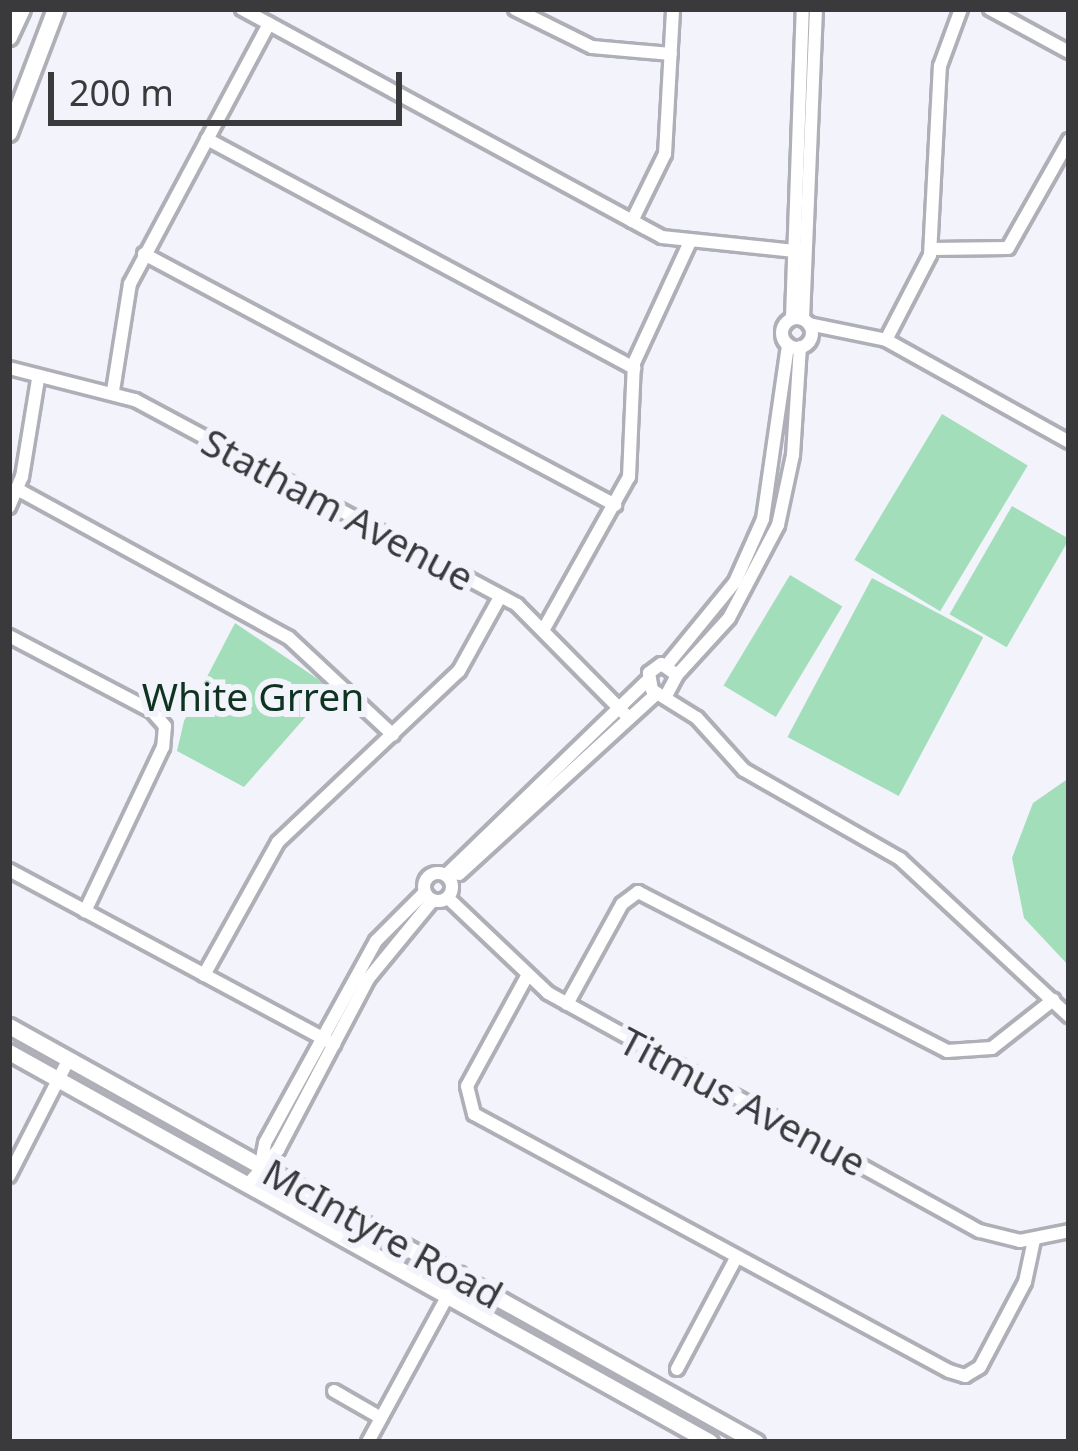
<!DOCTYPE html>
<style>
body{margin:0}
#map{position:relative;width:1078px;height:1451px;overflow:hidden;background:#f2f3fb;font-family:"Noto Sans",sans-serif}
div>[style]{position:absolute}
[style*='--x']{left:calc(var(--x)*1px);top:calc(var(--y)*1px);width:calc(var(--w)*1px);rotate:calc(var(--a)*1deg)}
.green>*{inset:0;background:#a3debb;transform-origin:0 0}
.roads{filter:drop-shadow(3px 0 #aeafb7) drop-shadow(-3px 0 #aeafb7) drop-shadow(0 3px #aeafb7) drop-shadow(0 -3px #aeafb7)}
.minor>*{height:12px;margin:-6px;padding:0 6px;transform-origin:6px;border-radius:6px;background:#fff}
.minor>.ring{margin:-6px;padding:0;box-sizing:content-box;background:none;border:12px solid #fff;border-radius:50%}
.major>*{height:15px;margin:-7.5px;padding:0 7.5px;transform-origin:7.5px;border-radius:7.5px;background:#fff}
.highway>*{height:16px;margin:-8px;padding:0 8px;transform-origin:8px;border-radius:8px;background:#fff}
span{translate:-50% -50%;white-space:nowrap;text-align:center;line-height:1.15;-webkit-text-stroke:12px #f2f3fb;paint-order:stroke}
.street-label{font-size:39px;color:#3a3a3d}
.park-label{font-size:39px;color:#0f3321}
.frame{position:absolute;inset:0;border:12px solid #3a3a3d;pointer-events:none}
.scale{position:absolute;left:48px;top:72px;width:354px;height:54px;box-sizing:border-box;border:6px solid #3a3a3d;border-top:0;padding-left:15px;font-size:36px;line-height:42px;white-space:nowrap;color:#3a3a3d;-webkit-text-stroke:9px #f2f3fb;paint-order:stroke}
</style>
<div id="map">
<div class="green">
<div style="left:942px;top:414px;width:100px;height:170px;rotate:31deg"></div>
<div style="left:1012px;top:506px;width:66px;height:125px;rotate:30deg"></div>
<div style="left:790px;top:575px;width:61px;height:129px;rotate:31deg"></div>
<div style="left:872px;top:578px;width:126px;height:180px;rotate:28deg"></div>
<div style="clip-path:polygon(235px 623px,331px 688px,244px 787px,177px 751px,184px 721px)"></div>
<div style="clip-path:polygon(1069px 778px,1069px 966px,1024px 918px,1012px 858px,1033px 803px)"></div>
</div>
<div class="roads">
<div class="minor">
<div style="--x:242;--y:9;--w:478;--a:28.5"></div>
<div style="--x:662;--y:237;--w:143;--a:6"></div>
<div style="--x:515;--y:9;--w:86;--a:26.3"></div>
<div style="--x:592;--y:47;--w:79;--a:5.1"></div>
<div style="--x:990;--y:9;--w:90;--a:28.6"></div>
<div style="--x:207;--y:139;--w:485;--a:28.2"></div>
<div style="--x:632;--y:221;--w:75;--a:-63.8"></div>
<div style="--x:665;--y:154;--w:145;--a:-86.8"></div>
<div style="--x:931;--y:249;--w:77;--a:-0.7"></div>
<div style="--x:1008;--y:248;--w:124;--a:-60.5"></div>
<div style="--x:144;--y:254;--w:534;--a:28.05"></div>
<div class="ring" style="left:782px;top:318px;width:18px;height:18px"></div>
<div style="--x:792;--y:318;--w:309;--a:-88"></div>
<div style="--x:803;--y:319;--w:310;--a:-87.6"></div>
<div style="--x:809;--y:324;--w:79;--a:11.7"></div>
<div style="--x:886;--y:340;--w:210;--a:29.1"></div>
<div style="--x:886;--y:340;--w:96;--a:-62.6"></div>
<div style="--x:930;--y:255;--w:189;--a:-87"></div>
<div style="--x:940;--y:66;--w:61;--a:-69.8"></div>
<div style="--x:9;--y:368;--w:130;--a:14.3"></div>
<div style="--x:135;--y:400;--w:434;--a:28.2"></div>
<div style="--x:517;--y:605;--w:158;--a:45.3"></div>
<div style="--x:113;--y:391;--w:108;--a:-81"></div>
<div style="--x:130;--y:284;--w:295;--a:-61.9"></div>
<div style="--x:17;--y:489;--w:310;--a:28.7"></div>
<div style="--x:289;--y:638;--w:142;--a:43"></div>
<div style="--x:9;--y:507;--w:33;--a:-67"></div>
<div style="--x:22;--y:477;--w:99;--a:-80.7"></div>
<div style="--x:545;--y:627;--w:172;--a:-60.8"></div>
<div style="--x:629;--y:477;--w:114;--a:-87.5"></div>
<div style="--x:634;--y:363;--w:131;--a:-65.2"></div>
<div style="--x:9;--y:636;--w:161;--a:27.7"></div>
<div style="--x:152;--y:711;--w:20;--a:49"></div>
<div style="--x:165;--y:726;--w:21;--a:95"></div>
<div style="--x:163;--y:747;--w:182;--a:115.4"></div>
<div style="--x:667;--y:665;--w:107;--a:-50.7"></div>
<div style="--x:735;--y:582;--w:69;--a:-66"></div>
<div style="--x:763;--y:519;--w:176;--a:-81.8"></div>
<div style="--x:677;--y:675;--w:77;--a:-47.6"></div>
<div style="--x:729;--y:618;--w:105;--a:-62.2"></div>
<div style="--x:778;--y:525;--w:72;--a:-77.9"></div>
<div style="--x:793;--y:455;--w:108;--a:-86.3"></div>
<div style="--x:667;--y:694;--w:21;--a:-62"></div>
<div style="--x:677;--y:675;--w:19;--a:-145"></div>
<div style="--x:661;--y:664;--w:15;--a:143"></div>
<div style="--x:649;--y:673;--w:17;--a:80"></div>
<div style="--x:652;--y:690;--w:53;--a:31.9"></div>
<div style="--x:697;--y:718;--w:70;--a:47.9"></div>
<div style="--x:744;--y:770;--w:180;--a:29.7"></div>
<div style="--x:900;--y:859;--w:231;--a:42.9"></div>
<div style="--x:9;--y:870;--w:369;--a:28.2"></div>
<div class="ring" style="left:424px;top:873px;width:16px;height:16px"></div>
<div style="--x:459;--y:874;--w:268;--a:-42.4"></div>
<div style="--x:446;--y:875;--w:281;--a:-44"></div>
<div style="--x:448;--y:898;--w:138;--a:43.5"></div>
<div style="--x:548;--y:993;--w:493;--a:28.9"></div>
<div style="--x:980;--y:1231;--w:41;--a:14"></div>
<div style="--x:1020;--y:1241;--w:50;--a:-11.5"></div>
<div style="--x:204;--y:975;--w:152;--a:-60.9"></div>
<div style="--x:278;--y:842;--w:249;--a:-43.4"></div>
<div style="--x:459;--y:671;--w:85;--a:-61"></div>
<div style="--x:526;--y:978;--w:123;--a:118.6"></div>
<div style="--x:467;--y:1086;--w:29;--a:76"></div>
<div style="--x:474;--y:1114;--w:540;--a:28.42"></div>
<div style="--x:949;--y:1371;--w:17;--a:17"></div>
<div style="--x:965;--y:1376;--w:17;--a:-31"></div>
<div style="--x:980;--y:1367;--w:96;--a:-62.1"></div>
<div style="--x:1025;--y:1282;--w:43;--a:-77.9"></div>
<div style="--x:567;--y:1004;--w:114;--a:-61.2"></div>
<div style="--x:622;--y:904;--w:20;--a:-37"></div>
<div style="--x:638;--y:892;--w:348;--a:27.2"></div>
<div style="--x:947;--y:1051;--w:45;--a:-3.8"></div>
<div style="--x:992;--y:1048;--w:78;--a:-38.2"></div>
<div style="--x:261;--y:1164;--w:21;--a:-79"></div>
<div style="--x:265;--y:1143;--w:230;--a:-61.2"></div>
<div style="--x:376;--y:941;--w:69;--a:-45"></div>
<div style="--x:9;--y:1176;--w:131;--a:-62.9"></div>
<div style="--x:250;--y:1182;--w:43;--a:-48.8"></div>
<div style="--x:278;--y:1150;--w:193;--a:-62.2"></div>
<div style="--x:368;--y:979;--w:102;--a:-50.6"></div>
<div style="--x:677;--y:1369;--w:126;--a:-62"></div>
<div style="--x:334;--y:1391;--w:54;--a:29.9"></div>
<div style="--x:368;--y:1442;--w:192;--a:-61.4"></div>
</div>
<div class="major">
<div style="--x:9;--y:1026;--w:855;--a:29.11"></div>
<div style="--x:9;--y:1052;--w:802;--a:29.09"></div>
</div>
<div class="highway">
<div style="--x:9;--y:37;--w:31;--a:-65"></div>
<div style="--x:9;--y:133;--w:133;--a:-69.2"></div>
</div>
</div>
<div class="street-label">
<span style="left:338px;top:509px;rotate:28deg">Statham Avenue</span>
<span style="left:743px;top:1101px;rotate:28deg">Titmus Avenue</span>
<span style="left:383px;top:1233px;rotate:29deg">McIntyre Road</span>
</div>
<div class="park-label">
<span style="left:253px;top:696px">White Grren</span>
</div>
<div class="frame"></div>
<div class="scale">200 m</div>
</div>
